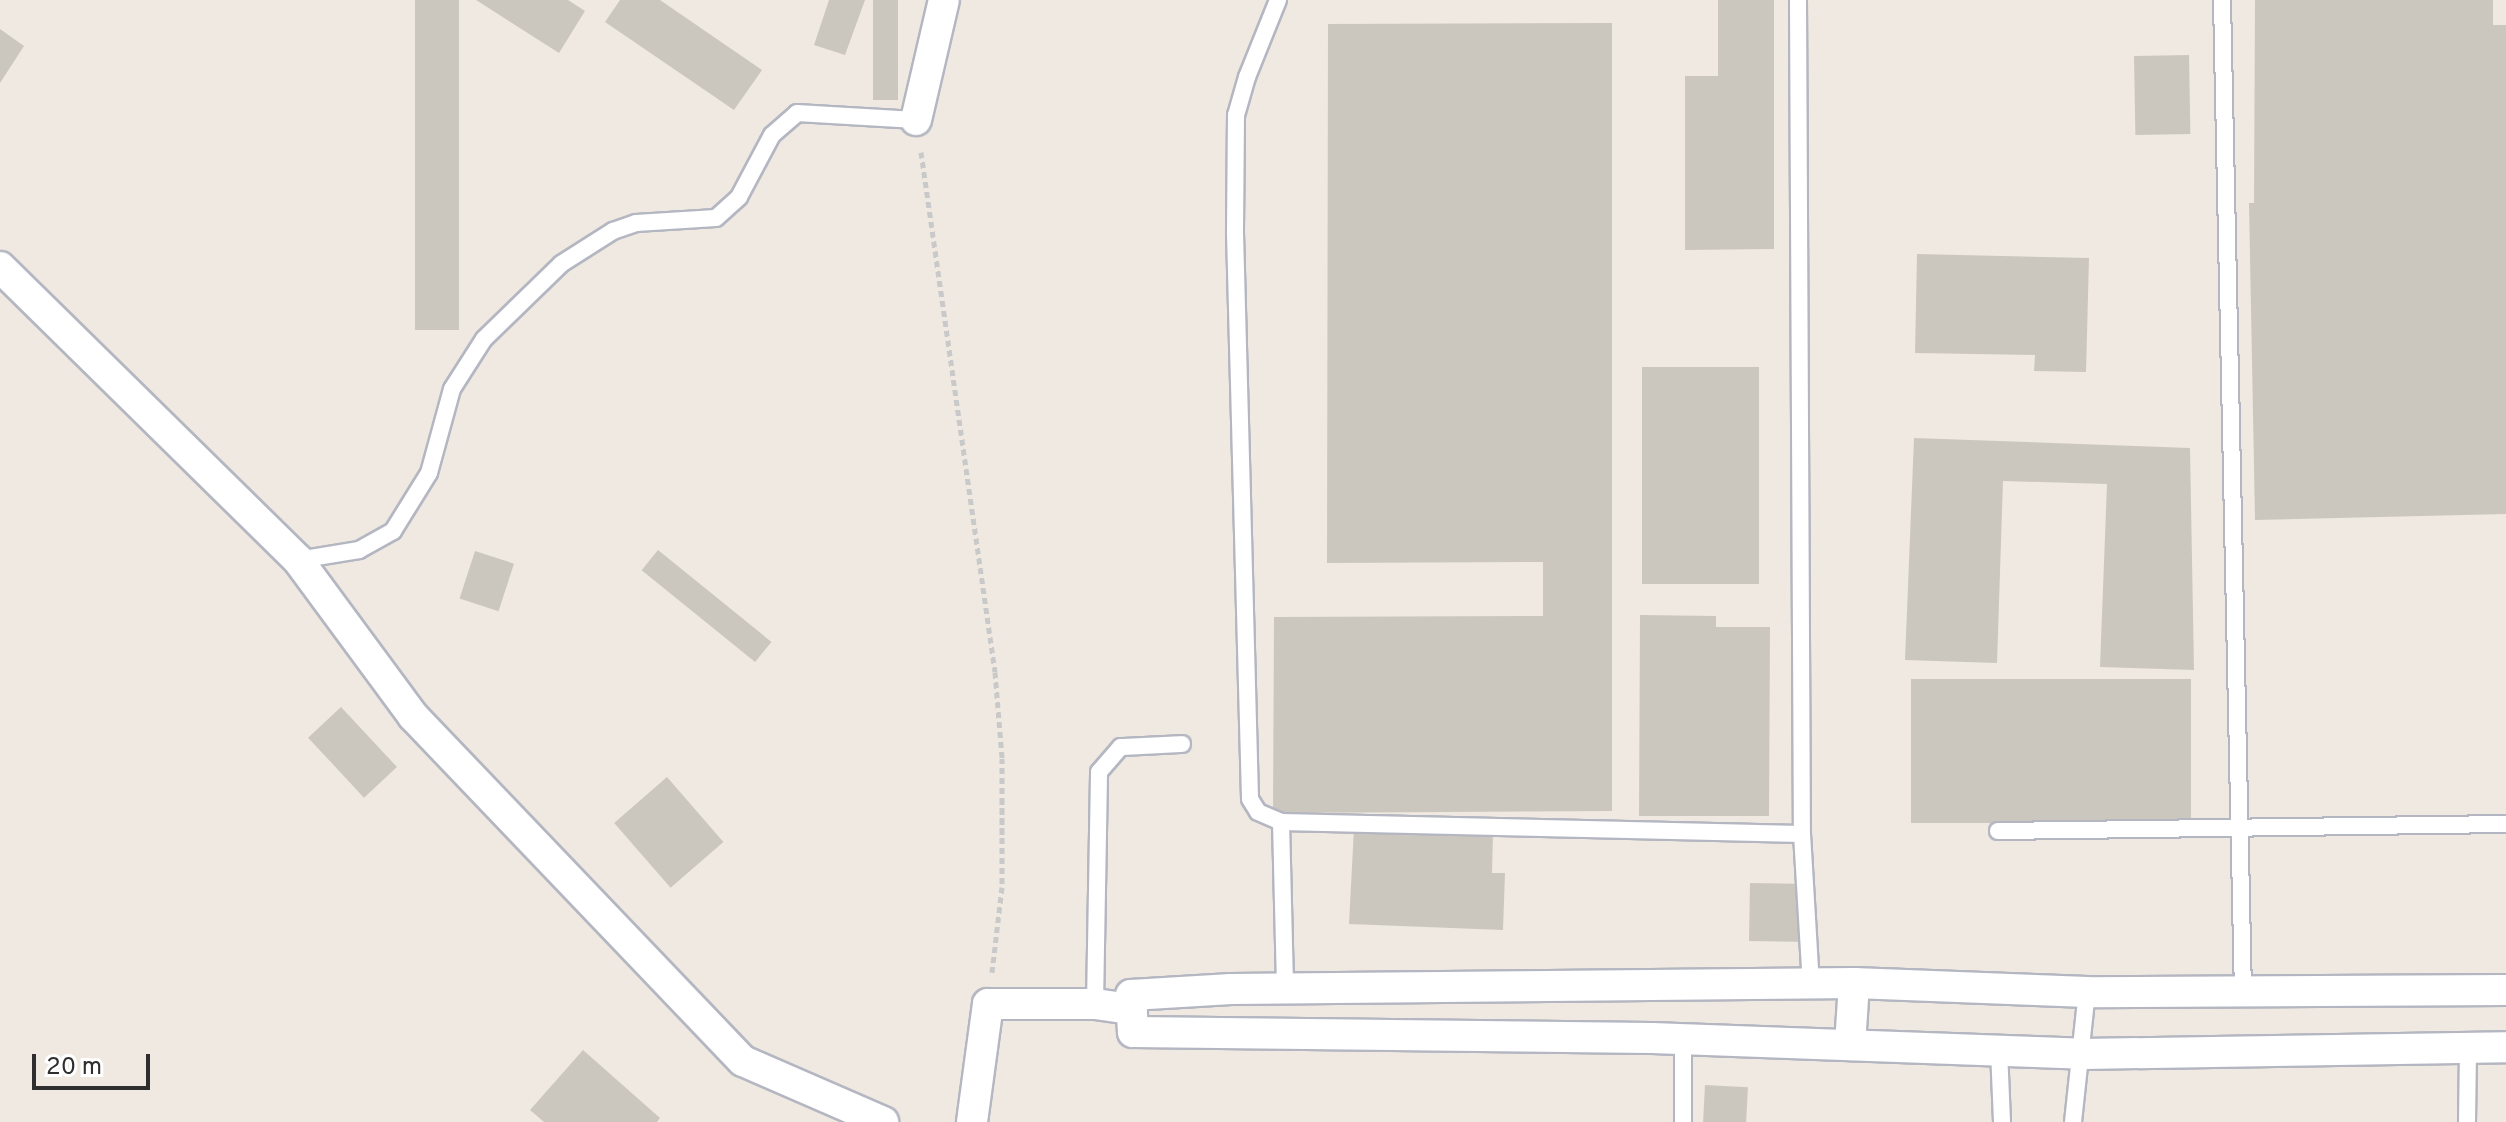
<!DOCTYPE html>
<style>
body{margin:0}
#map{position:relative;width:2506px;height:1122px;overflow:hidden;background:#efe9e1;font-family:Overpass,sans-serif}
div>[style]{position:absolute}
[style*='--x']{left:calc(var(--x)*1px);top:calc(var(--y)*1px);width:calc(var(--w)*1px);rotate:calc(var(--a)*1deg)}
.building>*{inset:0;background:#cbc7bf;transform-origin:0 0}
.path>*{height:5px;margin-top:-2.5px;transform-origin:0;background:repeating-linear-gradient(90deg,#c9c9c9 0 6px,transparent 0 10px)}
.roads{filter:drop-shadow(2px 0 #b4b7c1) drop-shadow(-2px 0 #b4b7c1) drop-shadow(0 2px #b4b7c1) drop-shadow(0 -2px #b4b7c1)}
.service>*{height:16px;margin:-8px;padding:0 8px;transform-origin:8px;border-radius:8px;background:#fff}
.minor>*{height:30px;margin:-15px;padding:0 15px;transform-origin:15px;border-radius:15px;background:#fff}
span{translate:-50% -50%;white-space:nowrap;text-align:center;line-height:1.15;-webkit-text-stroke:6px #fff;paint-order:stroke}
.scale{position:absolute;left:32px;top:1054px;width:118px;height:36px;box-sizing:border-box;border:4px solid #2e2e2e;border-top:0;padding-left:10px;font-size:24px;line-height:28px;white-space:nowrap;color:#2e2e2e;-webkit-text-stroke:6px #fff;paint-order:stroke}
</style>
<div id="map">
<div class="building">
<div style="left:415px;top:0;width:44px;height:330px"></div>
<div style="clip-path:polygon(476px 0,568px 0,585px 11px,559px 53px)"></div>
<div style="clip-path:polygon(620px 0,660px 0,762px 70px,734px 110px,605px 22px)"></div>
<div style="clip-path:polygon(829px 0,865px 0,845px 55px,814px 45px)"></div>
<div style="left:873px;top:0;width:25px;height:100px"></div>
<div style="clip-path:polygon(1718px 0,1774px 0,1774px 249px,1685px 250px,1685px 76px,1718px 76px)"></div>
<div style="clip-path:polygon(2255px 0,2493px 0,2493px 25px,2506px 25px,2506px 514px,2255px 520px,2249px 203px,2254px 203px)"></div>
<div style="clip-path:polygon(1612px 23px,1612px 811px,1273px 813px,1274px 617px,1543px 616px,1543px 562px,1327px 563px,1328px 24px)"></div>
<div style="clip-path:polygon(0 29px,24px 46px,0 83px)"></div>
<div style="left:2189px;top:55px;width:79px;height:55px;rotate:89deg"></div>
<div style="clip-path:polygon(1917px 254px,2089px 258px,2086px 372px,2034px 371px,2035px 355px,1915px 353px)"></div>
<div style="left:1642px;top:367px;width:117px;height:217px"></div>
<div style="clip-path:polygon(1914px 438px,2190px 448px,2194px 670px,2100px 667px,2107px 484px,2003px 481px,1997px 663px,1905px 660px)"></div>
<div style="left:658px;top:550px;width:146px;height:26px;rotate:39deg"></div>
<div style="left:475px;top:551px;width:41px;height:50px;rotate:18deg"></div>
<div style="clip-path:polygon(1640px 615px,1716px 616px,1716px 627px,1770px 627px,1769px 816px,1639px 816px)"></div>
<div style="left:2191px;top:679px;width:144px;height:280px;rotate:90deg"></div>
<div style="left:341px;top:707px;width:82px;height:45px;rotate:47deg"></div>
<div style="left:667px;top:777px;width:86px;height:70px;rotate:49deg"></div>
<div style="clip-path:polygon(1354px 828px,1493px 834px,1492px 873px,1505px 873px,1503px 930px,1349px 924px)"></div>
<div style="left:1750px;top:883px;width:49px;height:58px;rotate:1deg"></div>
<div style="clip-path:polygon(583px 1050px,660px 1118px,657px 1122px,544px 1122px,530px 1110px)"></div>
<div style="left:1705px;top:1085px;width:43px;height:37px;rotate:3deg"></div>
</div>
<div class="path">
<div style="--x:921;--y:152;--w:525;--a:81.9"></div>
<div style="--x:995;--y:672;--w:86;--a:85.3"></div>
<div style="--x:1002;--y:758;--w:129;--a:90"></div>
<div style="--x:1002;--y:887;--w:86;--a:96.7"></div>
</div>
<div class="roads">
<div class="service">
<div style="--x:1278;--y:0;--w:83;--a:111.9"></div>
<div style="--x:1247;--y:77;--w:40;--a:106"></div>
<div style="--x:1236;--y:115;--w:118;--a:90.5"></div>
<div style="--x:1235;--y:233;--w:566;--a:88.48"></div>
<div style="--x:1250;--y:799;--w:15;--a:58"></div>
<div style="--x:1258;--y:812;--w:25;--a:23"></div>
<div style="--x:1281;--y:822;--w:521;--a:1.32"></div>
<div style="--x:1798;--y:0;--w:834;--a:89.73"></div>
<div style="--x:1802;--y:834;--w:150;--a:86.6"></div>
<div style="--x:2222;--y:0;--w:993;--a:88.79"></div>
<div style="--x:298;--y:560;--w:62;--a:-9.3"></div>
<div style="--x:359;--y:550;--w:39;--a:-29"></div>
<div style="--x:393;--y:531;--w:68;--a:-58.2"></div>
<div style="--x:429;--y:473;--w:87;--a:-74.7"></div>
<div style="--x:452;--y:389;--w:59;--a:-57.4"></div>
<div style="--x:484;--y:339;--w:107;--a:-44.2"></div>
<div style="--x:561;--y:264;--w:62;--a:-32.4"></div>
<div style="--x:613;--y:231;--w:24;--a:-19"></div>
<div style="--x:636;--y:223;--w:80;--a:-3.6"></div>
<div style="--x:716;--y:218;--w:31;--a:-42"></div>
<div style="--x:739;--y:197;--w:70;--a:-62"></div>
<div style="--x:772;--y:135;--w:33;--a:-41"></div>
<div style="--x:797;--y:113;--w:119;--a:3.4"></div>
<div style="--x:1281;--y:822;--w:167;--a:88.6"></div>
<div style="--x:1998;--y:831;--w:508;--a:-0.79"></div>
<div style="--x:1095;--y:1004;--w:232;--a:-89"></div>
<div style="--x:1099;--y:772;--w:33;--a:-49"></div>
<div style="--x:1121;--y:747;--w:61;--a:-2.8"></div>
<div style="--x:1683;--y:1040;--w:82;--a:90"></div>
<div style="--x:1999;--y:1050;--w:72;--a:87.6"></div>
<div style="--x:2073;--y:1122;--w:131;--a:-83.9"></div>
<div style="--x:2467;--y:1122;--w:73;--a:-89.2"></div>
</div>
<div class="minor">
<div style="--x:916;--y:120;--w:123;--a:-76.9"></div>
<div style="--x:0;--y:267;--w:418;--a:44.5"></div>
<div style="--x:298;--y:560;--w:194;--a:53.6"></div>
<div style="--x:413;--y:716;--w:477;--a:46.3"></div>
<div style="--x:743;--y:1061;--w:153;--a:23.5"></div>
<div style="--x:2506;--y:990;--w:419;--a:179.7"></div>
<div style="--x:2087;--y:992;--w:233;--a:-177.8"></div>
<div style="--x:1854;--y:983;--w:623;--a:179.45"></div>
<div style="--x:1231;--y:989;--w:100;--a:176.6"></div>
<div style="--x:1131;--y:995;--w:37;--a:87"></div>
<div style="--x:1133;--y:1032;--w:519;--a:0.66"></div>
<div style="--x:1652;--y:1038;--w:431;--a:2.1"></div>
<div style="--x:2083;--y:1054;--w:423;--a:-0.9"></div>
<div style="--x:1850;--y:1045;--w:62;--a:-86.3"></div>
<div style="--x:972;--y:1122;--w:119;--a:-82.3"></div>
<div style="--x:988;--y:1004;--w:107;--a:0"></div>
<div style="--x:1095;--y:1004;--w:37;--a:8"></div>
</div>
</div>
<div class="scale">20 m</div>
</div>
